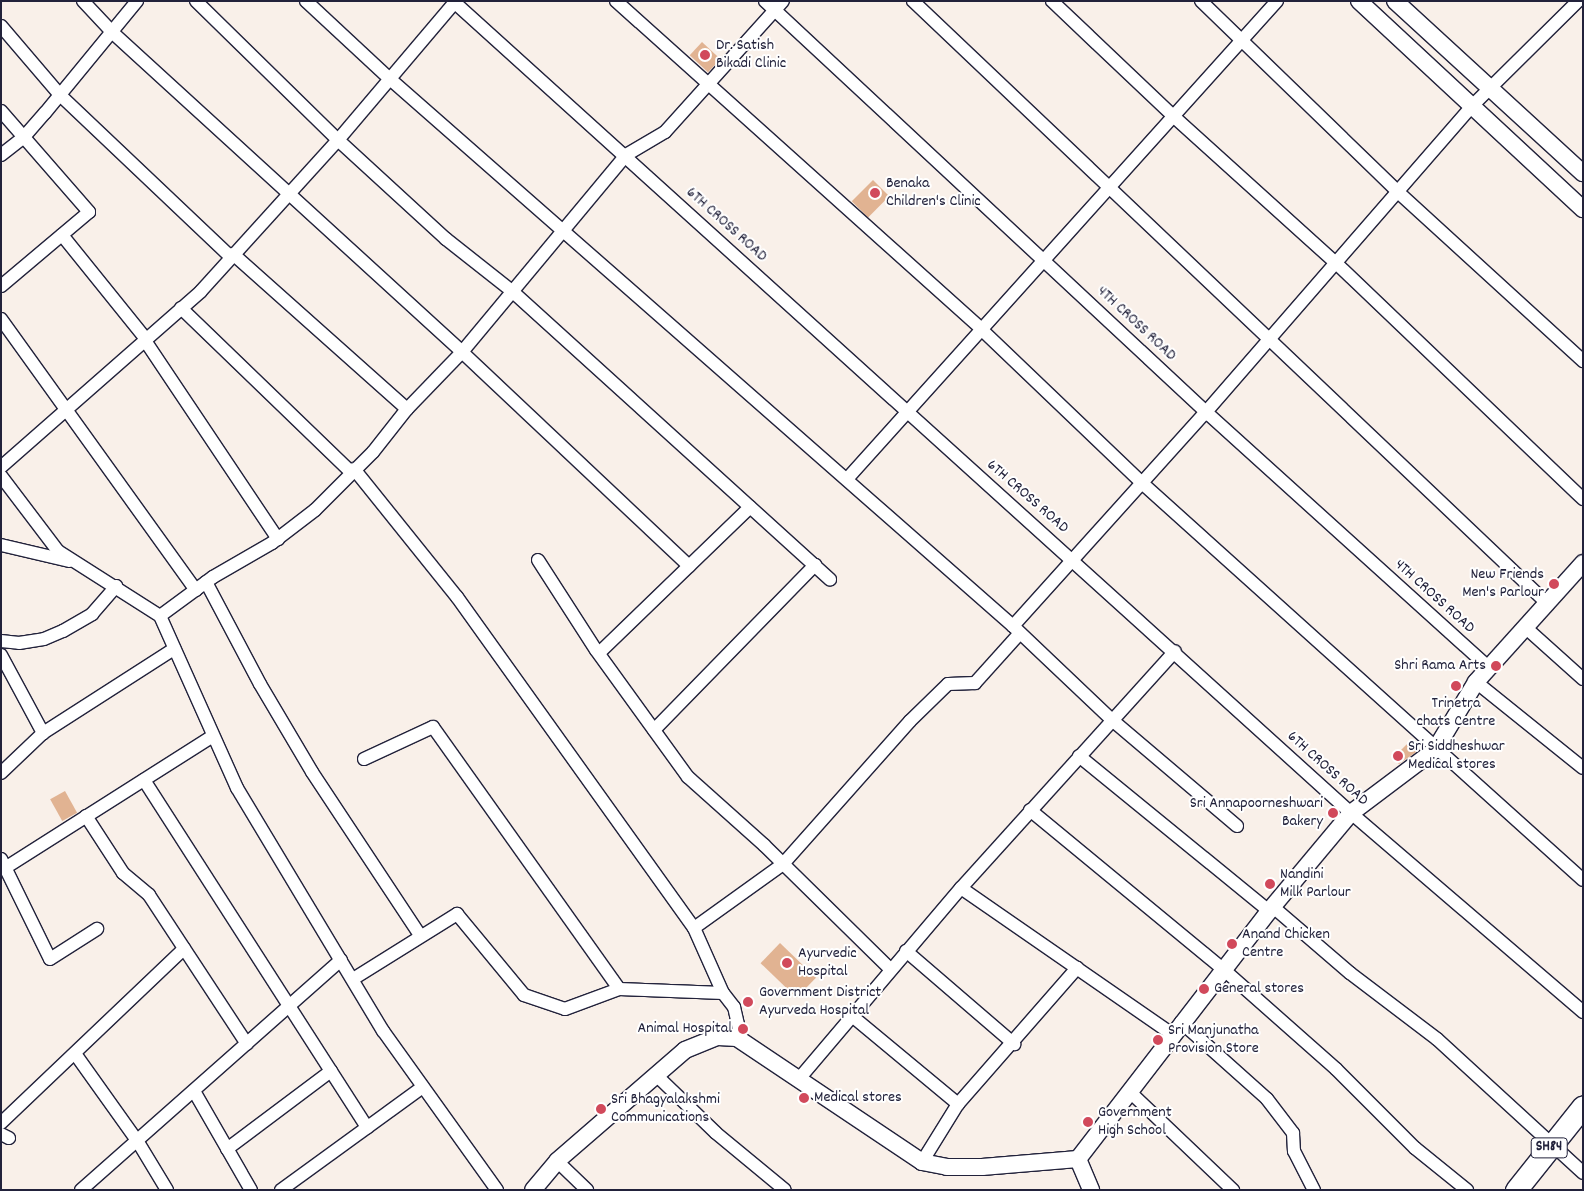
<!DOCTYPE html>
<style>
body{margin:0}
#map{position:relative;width:1584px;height:1191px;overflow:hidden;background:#f9f0e9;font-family:Dekko,sans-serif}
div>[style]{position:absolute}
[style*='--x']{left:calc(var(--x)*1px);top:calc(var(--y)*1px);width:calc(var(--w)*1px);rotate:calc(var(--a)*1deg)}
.building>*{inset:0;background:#e1b392;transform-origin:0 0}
.roads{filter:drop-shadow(1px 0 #22223b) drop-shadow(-1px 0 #22223b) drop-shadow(0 1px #22223b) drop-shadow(0 -1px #22223b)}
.minor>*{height:12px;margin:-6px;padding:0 6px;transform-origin:6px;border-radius:6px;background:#fff}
.tertiary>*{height:16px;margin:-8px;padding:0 8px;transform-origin:8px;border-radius:8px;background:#fff}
.primary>*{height:21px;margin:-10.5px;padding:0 10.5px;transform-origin:10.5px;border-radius:10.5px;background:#fff}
.dots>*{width:14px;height:14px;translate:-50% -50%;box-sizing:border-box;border:2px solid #fff;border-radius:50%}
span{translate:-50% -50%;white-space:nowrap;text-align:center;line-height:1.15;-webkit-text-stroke:4px #fff;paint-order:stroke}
.shield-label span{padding:1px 4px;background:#fff;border:1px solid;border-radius:4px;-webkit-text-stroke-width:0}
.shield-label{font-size:15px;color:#22223b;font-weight:700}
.poi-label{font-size:16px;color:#22223b}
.left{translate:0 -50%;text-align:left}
.right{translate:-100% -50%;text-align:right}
.street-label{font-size:16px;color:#22223b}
.frame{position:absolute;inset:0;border:2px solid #22223b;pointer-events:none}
</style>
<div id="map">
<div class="building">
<div style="left:702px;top:42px;width:25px;height:18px;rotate:43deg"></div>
<div style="left:873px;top:180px;width:23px;height:30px;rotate:45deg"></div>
<div style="clip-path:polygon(1410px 741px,1419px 750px,1399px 764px,1393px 758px)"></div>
<div style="left:65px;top:791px;width:25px;height:17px;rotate:61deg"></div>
<div style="left:780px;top:943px;width:50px;height:28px;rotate:44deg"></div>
</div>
<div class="roads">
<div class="minor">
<div style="--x:83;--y:1;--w:44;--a:46.8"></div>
<div style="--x:113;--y:33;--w:473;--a:42.4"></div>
<div style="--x:462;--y:352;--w:312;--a:43.3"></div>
<div style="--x:196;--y:1;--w:199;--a:44.4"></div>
<div style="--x:338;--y:140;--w:147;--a:42.5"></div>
<div style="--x:446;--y:239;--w:85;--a:38.3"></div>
<div style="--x:513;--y:292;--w:428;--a:42.2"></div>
<div style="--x:306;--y:1;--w:115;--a:42.9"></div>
<div style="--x:390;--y:79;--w:829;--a:41.28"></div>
<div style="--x:453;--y:1;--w:1211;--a:42.12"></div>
<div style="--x:1351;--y:813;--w:306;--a:40.6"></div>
<div style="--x:616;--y:1;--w:491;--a:41.9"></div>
<div style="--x:981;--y:329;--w:223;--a:43.7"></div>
<div style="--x:1142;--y:483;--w:593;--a:41.99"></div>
<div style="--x:765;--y:1;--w:603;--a:42.98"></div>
<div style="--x:1206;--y:412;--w:380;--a:42.1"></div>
<div style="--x:913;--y:1;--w:874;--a:43.52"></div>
<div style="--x:1052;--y:1;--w:166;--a:43.5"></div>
<div style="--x:1172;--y:115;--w:221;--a:42.1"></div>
<div style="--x:1336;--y:263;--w:342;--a:43.7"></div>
<div style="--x:1201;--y:1;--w:274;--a:44.1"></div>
<div style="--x:1398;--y:192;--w:251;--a:42.4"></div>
<div style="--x:1;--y:26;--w:91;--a:49.5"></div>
<div style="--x:60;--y:95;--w:236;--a:43.5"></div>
<div style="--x:1;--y:111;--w:134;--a:48.9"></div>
<div style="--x:89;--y:212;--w:115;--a:139.9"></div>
<div style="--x:1;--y:155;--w:28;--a:-38"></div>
<div style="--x:23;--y:138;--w:33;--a:-49"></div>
<div style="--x:45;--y:113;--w:145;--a:-50.6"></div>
<div style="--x:62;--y:235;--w:132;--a:51.1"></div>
<div style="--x:233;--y:254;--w:233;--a:41.7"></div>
<div style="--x:181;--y:308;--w:236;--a:44"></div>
<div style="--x:1;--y:319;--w:334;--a:54.3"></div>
<div style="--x:144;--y:339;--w:241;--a:56.2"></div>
<div style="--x:1;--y:467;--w:266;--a:-41.3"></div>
<div style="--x:201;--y:291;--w:204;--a:-47.8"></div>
<div style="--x:338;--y:140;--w:182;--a:-49.7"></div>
<div style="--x:354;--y:469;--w:164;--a:51.2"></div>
<div style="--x:457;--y:597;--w:407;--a:54.4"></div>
<div style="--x:694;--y:928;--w:71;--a:66"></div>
<div style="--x:1;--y:476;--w:94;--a:52.8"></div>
<div style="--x:58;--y:551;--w:121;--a:32.5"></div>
<div style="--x:847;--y:479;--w:643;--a:-48.03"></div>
<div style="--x:1;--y:545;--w:70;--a:13.2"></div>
<div style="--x:538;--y:560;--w:107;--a:57.2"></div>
<div style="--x:596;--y:650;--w:157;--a:54.1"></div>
<div style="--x:688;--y:777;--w:102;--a:41.8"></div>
<div style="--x:764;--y:845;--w:178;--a:44.5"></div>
<div style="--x:206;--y:582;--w:115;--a:62.1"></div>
<div style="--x:260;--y:684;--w:102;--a:59.4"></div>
<div style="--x:312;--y:772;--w:196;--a:56.5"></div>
<div style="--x:1525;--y:627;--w:78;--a:41.9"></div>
<div style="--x:1;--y:641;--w:18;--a:6"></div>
<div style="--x:19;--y:643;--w:25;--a:-9"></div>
<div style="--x:44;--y:639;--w:21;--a:-23"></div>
<div style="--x:63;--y:631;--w:34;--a:-30"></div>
<div style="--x:92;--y:614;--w:37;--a:-49"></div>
<div style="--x:599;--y:653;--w:210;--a:-44"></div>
<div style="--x:1;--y:655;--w:89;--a:61.7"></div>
<div style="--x:1476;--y:682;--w:137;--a:38.8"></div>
<div style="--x:654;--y:730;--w:231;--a:-45.7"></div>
<div style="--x:1079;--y:756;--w:245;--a:39.2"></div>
<div style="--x:364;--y:759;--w:76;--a:-24.9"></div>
<div style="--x:433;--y:727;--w:321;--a:54.6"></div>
<div style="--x:1;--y:773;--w:58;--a:-43.6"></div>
<div style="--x:43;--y:733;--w:156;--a:-32.7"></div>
<div style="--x:144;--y:780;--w:413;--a:57.3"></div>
<div style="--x:1030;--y:810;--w:250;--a:39.5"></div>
<div style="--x:1223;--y:969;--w:151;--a:41.5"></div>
<div style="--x:1336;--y:1069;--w:112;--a:45"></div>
<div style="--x:1415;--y:1148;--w:67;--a:38.9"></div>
<div style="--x:86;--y:816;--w:68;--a:57"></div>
<div style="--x:123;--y:873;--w:34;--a:40"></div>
<div style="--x:149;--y:895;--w:178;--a:56.7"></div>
<div style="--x:1237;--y:826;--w:164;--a:-139.7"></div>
<div style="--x:1112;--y:720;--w:137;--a:-136.5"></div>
<div style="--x:1013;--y:626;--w:288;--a:-48"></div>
<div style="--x:1206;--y:412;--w:404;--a:-49"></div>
<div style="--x:1471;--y:107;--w:151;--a:-44.7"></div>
<div style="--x:1;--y:859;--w:111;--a:63.9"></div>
<div style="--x:50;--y:959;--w:56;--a:-32.6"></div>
<div style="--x:5;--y:868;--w:246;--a:-32.4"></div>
<div style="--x:961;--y:888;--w:257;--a:34.7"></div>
<div style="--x:1272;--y:906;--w:103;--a:40.7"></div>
<div style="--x:1350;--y:973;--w:109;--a:37.2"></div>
<div style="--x:1437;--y:1039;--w:198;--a:42.5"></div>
<div style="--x:694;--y:928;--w:110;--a:-35.7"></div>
<div style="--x:783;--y:864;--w:191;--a:-48.4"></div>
<div style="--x:910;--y:721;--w:53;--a:-44.2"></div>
<div style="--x:948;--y:684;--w:27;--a:-2"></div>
<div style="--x:975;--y:683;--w:67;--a:-48"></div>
<div style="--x:906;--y:951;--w:143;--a:40.7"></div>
<div style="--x:353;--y:979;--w:123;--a:-32"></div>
<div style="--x:457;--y:914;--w:105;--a:50.4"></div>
<div style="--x:524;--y:995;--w:43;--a:18.9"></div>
<div style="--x:565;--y:1009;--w:58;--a:-20.3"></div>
<div style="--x:619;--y:989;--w:104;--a:2.2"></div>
<div style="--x:723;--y:993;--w:18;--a:52"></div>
<div style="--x:734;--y:1007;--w:23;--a:77"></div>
<div style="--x:739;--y:1029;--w:9;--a:103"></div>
<div style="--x:852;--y:1016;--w:138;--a:39.7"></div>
<div style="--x:1181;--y:1022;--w:115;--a:41.8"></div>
<div style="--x:1267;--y:1099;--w:43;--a:52.6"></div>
<div style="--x:1293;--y:1133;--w:18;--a:87"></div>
<div style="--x:1294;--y:1151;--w:44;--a:62.9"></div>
<div style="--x:76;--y:1055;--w:107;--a:54.5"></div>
<div style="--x:138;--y:1142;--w:56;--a:58.9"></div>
<div style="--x:656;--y:1075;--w:83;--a:44"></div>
<div style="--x:716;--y:1133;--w:89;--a:39.6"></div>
<div style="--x:798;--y:1080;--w:252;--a:-49.7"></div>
<div style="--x:961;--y:888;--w:319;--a:-47.9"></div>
<div style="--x:194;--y:1091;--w:114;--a:60.1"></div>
<div style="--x:1129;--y:1091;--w:144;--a:43.6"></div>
<div style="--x:1;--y:1123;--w:253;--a:-43.6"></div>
<div style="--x:1;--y:1134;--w:9;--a:27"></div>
<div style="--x:227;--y:1149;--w:130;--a:-36.9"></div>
<div style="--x:557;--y:1161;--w:42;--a:44"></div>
<div style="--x:922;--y:1162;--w:68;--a:-58.2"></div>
<div style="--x:958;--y:1104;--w:181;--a:-48.8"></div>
<div style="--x:81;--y:1190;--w:347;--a:-41.5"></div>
<div style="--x:281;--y:1190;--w:175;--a:-36"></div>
<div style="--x:497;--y:1190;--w:196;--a:-125.6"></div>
<div style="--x:383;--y:1031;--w:283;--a:-121"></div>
<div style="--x:237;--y:788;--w:188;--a:-114.1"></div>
<div style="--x:160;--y:616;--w:66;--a:-36.3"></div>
<div style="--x:213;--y:577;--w:68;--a:-30"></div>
<div style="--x:272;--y:543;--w:54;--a:-37.5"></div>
<div style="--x:315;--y:510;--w:82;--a:-45"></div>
<div style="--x:373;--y:452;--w:55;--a:-51.7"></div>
<div style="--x:407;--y:409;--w:79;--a:-46"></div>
<div style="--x:462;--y:352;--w:256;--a:-50.2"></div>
<div style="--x:626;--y:155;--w:45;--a:-30.5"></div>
<div style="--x:665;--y:132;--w:176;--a:-48"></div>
</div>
<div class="tertiary">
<div style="--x:1359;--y:1;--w:306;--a:42.9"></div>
<div style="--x:1395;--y:1;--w:255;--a:42.5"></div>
<div style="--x:1078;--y:1159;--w:34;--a:67"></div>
<div style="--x:533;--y:1190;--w:38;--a:-50"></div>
<div style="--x:557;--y:1161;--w:169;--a:-40.9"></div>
<div style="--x:685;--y:1050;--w:35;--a:-22"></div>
<div style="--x:718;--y:1037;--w:19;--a:3"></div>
<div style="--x:737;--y:1038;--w:223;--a:33.8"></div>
<div style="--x:922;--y:1162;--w:25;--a:11"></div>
<div style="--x:947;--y:1167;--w:35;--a:0"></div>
<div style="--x:982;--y:1167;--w:96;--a:-4.8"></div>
<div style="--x:1078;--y:1159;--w:313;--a:-52.4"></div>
<div style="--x:1269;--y:911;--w:128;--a:-50.1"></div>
<div style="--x:1351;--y:813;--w:105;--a:-36.9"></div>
<div style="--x:1435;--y:750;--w:79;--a:-58.9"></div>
<div style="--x:1476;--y:682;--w:160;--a:-48"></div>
</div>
<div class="primary">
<div style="--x:1516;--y:1190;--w:107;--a:-51.4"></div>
</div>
</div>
<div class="dots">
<div style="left:705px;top:55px;background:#d1495b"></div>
<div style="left:875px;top:193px;background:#d1495b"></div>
<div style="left:1554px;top:584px;background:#d1495b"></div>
<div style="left:1496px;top:666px;background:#d1495b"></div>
<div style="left:1456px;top:686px;background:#d1495b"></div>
<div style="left:1398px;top:756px;background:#d1495b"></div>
<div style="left:1333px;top:813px;background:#d1495b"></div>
<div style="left:1270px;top:884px;background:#d1495b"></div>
<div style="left:1232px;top:944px;background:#d1495b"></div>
<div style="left:787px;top:963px;background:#d1495b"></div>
<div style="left:1204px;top:989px;background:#d1495b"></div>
<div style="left:748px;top:1002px;background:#d1495b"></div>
<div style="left:743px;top:1029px;background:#d1495b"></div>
<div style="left:1158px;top:1040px;background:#d1495b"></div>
<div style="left:804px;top:1098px;background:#d1495b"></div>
<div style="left:601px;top:1109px;background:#d1495b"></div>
<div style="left:1088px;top:1122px;background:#d1495b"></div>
</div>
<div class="shield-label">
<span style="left:1549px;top:1148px">SH84</span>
</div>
<div class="poi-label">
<span class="left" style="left:716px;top:55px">Dr. Satish<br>Bikadi Clinic</span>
<span class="left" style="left:886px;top:193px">Benaka<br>Children's Clinic</span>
<span class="right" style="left:1544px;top:584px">New Friends<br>Men's Parlour</span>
<span class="right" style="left:1486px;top:666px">Shri Rama Arts</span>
<span style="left:1456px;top:713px">Trinetra<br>chats Centre</span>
<span class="left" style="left:1408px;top:756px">Sri Siddheshwar<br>Medical stores</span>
<span class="right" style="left:1323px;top:813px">Sri Annapoorneshwari<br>Bakery</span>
<span class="left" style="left:1280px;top:884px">Nandini<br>Milk Parlour</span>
<span class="left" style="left:1242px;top:944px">Anand Chicken<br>Centre</span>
<span class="left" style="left:798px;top:963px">Ayurvedic<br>Hospital</span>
<span class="left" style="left:1214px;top:989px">General stores</span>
<span class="left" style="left:759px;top:1002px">Government District<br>Ayurveda Hospital</span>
<span class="right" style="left:732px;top:1029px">Animal Hospital</span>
<span class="left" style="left:1168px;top:1040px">Sri Manjunatha<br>Provision Store</span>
<span class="left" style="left:814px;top:1098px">Medical stores</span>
<span class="left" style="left:611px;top:1109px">Sri Bhagyalakshmi<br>Communications</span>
<span class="left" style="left:1098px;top:1122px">Government<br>High School</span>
</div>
<div class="street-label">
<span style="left:726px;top:225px;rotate:42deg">6TH CROSS ROAD</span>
<span style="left:1136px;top:324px;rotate:43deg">4TH CROSS ROAD</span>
<span style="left:1027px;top:497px;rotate:41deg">6TH CROSS ROAD</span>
<span style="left:1434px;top:597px;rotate:42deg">4TH CROSS ROAD</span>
<span style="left:1327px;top:769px;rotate:42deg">6TH CROSS ROAD</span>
</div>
<div class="frame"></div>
</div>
